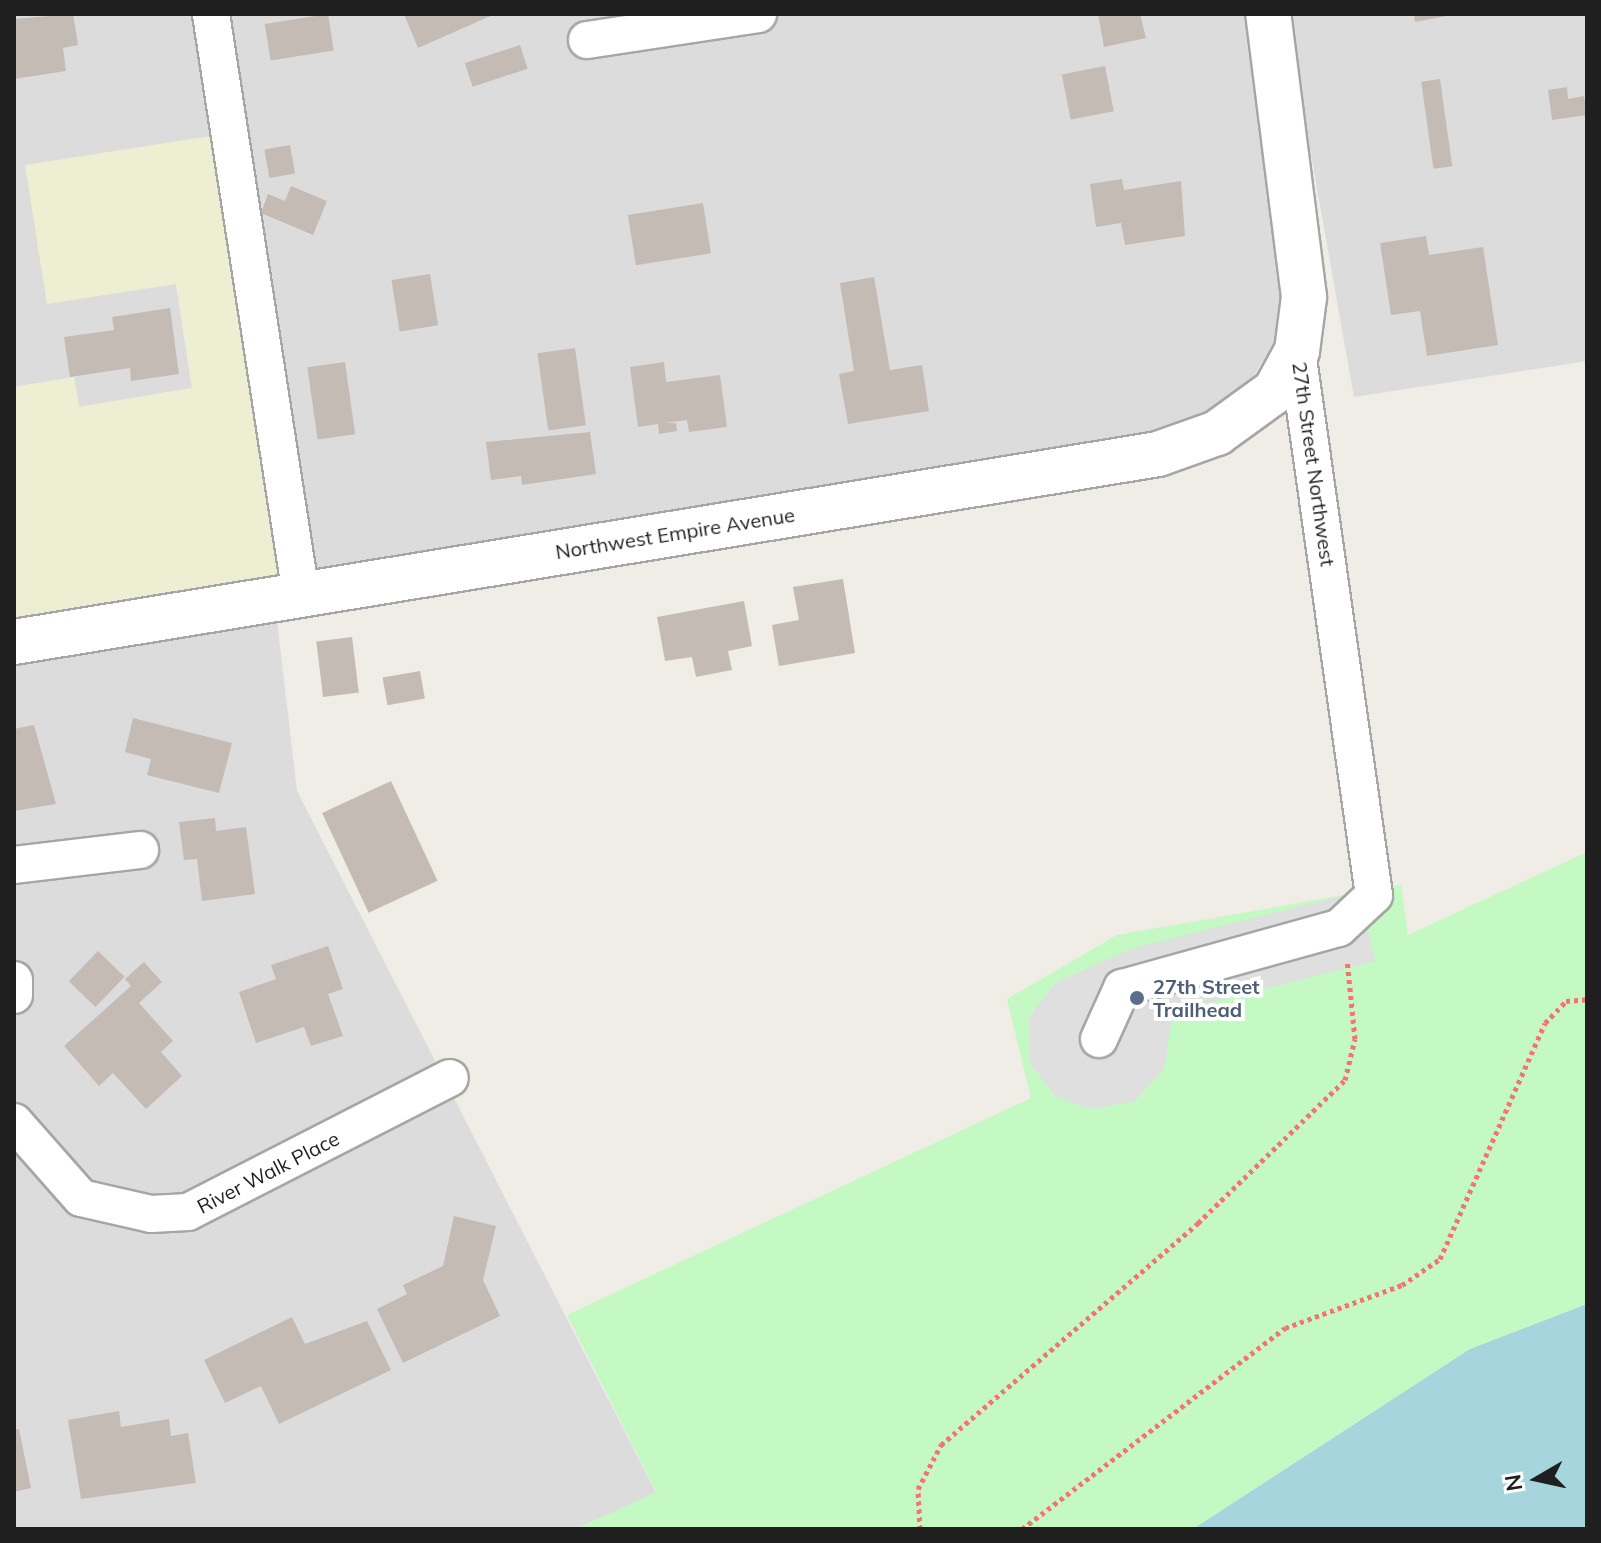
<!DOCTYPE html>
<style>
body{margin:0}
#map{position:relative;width:1601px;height:1543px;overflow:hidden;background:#f0ece6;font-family:Mulish,sans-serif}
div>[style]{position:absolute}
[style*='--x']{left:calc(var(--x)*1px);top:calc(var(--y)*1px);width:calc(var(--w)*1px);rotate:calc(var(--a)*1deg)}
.residential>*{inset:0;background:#dddcdc}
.farmland>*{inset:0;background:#eeeed2}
.park>*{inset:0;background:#c4f9c4}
.parking>*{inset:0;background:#dfdfdf}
.water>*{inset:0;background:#a7d5dd}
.building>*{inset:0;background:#c5bbb5;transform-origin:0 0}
.path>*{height:5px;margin-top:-2.5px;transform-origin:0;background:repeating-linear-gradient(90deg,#f8726f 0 4px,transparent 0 8px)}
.roads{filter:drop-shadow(2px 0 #a6a6a6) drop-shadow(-2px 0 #a6a6a6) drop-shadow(0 2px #a6a6a6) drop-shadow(0 -2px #a6a6a6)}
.minor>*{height:36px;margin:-18px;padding:0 18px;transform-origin:18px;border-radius:18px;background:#fff}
.tertiary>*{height:44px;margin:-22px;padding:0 22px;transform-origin:22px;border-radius:22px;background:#fff}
.dots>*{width:22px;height:22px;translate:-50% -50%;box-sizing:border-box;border:4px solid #fff;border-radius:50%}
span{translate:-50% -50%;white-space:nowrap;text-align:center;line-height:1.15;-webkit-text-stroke:8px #fff;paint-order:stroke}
.street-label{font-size:20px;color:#1f1f1f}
.service-label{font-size:20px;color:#4e5e75;font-weight:700}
.left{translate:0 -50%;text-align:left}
.frame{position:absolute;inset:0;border:16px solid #1f1f1f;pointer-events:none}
.north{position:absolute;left:1497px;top:1439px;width:80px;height:80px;-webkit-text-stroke:6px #fff;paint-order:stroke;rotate:261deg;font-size:22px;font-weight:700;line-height:32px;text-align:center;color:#1f1f1f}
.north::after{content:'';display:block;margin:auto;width:28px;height:36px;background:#1f1f1f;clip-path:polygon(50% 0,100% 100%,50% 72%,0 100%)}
</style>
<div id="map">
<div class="residential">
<div style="clip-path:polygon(14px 14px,1250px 14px,1290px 254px,1277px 336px,1249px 384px,1184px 433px,286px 577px,176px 284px,192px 388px,79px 407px,74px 377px,14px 387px)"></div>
<div style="clip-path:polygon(1286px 14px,1587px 14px,1587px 361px,1354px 397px)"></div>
<div style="clip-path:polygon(277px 621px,297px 791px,656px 1493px,576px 1529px,14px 1529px,14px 663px)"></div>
</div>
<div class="farmland">
<div style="clip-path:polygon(217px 135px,286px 577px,14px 622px,14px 387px,74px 377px,79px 407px,192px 388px,176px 284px,47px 304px,25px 165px)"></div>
</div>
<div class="park">
<div style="clip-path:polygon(1587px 852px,1587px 1304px,1470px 1349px,1193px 1529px,576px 1529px,656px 1492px,567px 1315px,1031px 1098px,1007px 999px,1117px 935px,1401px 885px,1408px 935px)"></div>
</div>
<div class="parking">
<div style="clip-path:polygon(1358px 892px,1375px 961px,1173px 1012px,1164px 1069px,1134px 1102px,1090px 1109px,1055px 1096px,1029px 1062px,1030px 1016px,1055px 983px,1131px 949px)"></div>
</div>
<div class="water">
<div style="clip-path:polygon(1587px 1304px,1587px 1529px,1193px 1529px,1470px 1349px)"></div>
</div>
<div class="building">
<div style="clip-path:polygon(73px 14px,78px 45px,63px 48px,66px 71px,14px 79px,14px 19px)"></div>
<div style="left:328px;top:14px;width:37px;height:64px;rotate:81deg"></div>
<div style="clip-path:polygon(404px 14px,495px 14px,418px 48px)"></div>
<div style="clip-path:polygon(1098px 14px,1140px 14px,1146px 38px,1104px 47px)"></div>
<div style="clip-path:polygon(1414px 14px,1452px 14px,1452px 15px,1415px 22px)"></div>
<div style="left:520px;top:45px;width:25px;height:58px;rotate:72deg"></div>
<div style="left:1105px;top:66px;width:46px;height:44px;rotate:79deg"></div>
<div style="left:1440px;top:79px;width:88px;height:19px;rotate:82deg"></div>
<div style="clip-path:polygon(1567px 87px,1568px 99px,1584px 96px,1587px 115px,1552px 120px,1548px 90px)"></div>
<div style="left:290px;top:145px;width:29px;height:26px;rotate:80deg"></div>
<div style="clip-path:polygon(1122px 179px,1124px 190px,1181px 181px,1185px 236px,1125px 245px,1121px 223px,1096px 227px,1090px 184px)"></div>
<div style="clip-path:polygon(291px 186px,327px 201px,313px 235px,261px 213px,268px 194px,285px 201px)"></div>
<div style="left:703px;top:203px;width:51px;height:76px;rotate:81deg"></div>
<div style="clip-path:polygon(1426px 236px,1429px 255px,1483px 247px,1498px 345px,1427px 356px,1420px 311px,1391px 315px,1380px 243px)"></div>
<div style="left:430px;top:274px;width:52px;height:39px;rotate:81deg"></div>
<div style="clip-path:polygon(874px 277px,890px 370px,922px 365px,929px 411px,848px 424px,839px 374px,854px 371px,840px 283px)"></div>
<div style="clip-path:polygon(170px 308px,179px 374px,131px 381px,130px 368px,70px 377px,64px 337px,114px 330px,112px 317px)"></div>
<div style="left:575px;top:348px;width:78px;height:38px;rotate:82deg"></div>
<div style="left:345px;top:362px;width:73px;height:38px;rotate:82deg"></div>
<div style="clip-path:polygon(664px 362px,666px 382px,720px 375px,727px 427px,689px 432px,687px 420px,664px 423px,676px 423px,677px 431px,659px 434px,658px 424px,638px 427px,630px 367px)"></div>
<div style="clip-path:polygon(590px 432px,596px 474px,522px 485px,521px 476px,491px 480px,486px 442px)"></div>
<div style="clip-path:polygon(843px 579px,855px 653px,779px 666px,772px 625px,799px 620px,793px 587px)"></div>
<div style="clip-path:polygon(744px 601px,752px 646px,728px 651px,732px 670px,696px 677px,692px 657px,665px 661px,657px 617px)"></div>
<div style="left:352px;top:637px;width:56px;height:36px;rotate:83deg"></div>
<div style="left:420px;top:671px;width:28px;height:38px;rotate:80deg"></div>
<div style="clip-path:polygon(133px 718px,232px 743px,219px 793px,147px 775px,151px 759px,125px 752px)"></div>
<div style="clip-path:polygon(34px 725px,56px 804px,14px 811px,14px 729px)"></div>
<div style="left:391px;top:781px;width:110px;height:76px;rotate:65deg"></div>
<div style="clip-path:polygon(215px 818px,216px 831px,246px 827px,255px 894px,202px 901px,197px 859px,184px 860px,179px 822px)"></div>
<div style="clip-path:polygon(328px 946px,343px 989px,328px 994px,343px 1036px,311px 1046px,304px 1027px,256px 1043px,239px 992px,276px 979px,271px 965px)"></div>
<div style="left:98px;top:951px;width:37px;height:42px;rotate:44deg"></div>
<div style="clip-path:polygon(144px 962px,162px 982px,139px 1003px,173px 1041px,161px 1052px,182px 1076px,146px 1109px,113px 1073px,99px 1086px,64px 1046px,131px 986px,125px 979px)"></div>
<div style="clip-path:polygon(454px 1216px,496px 1226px,483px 1280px,500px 1316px,403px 1363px,377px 1309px,407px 1294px,403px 1285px,443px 1266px)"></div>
<div style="clip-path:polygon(292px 1317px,305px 1344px,367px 1321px,391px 1370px,279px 1424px,261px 1386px,225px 1403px,204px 1360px)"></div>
<div style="clip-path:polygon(119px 1411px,121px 1427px,169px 1419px,171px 1436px,188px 1433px,196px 1483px,81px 1499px,68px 1420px)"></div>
<div style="clip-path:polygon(19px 1429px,31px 1488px,14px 1492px,14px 1430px)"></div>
</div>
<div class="path">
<div style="--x:920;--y:1529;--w:40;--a:-92.9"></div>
<div style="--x:918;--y:1489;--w:50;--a:-62.4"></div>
<div style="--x:941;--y:1445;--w:340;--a:-40.8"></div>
<div style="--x:1198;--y:1223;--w:205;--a:-44.2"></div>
<div style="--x:1345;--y:1080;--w:42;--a:-76.3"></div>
<div style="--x:1355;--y:1039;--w:80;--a:-95.7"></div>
<div style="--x:1022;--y:1529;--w:331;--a:-37.4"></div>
<div style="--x:1285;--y:1328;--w:125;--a:-20.2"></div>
<div style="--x:1402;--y:1285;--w:46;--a:-34.4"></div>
<div style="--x:1440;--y:1259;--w:258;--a:-66"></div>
<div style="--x:1545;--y:1023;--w:30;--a:-46"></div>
<div style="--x:1566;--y:1001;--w:21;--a:-5"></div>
</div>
<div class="roads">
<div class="minor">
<div style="--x:211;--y:14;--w:588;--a:81.19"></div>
<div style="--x:587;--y:40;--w:173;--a:-8.6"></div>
<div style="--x:14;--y:865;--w:127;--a:-6.8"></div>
<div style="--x:14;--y:980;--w:15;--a:90"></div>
<div style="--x:1099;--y:1039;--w:56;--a:-65.7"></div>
<div style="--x:1122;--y:988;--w:225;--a:-15.5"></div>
<div style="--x:1339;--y:928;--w:48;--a:-43.3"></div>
<div style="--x:1374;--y:895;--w:549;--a:-98.06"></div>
<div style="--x:14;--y:1122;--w:101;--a:48.6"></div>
<div style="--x:81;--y:1198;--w:72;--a:12.9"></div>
<div style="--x:151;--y:1214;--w:37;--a:-3"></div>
<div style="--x:188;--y:1212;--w:294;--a:-27.1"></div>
</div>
<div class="tertiary">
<div style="--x:14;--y:642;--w:1159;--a:-9.33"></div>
<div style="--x:1158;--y:454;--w:63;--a:-19.6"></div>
<div style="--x:1217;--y:433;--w:72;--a:-35.9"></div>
<div style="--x:1275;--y:391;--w:46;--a:-61.2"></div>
<div style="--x:1297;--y:351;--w:54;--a:-82.6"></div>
<div style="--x:1304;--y:297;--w:285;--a:-97.2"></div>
</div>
</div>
<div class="dots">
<div style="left:1137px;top:998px;background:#5c6f8a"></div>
</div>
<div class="street-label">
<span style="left:1314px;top:464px;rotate:82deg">27th Street Northwest</span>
<span style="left:675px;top:533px;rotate:-9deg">Northwest Empire Avenue</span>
<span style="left:268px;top:1172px;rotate:-27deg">River Walk Place</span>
</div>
<div class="service-label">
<span class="left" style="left:1153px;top:998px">27th Street<br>Trailhead</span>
</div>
<div class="frame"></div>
<div class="north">N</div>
</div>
